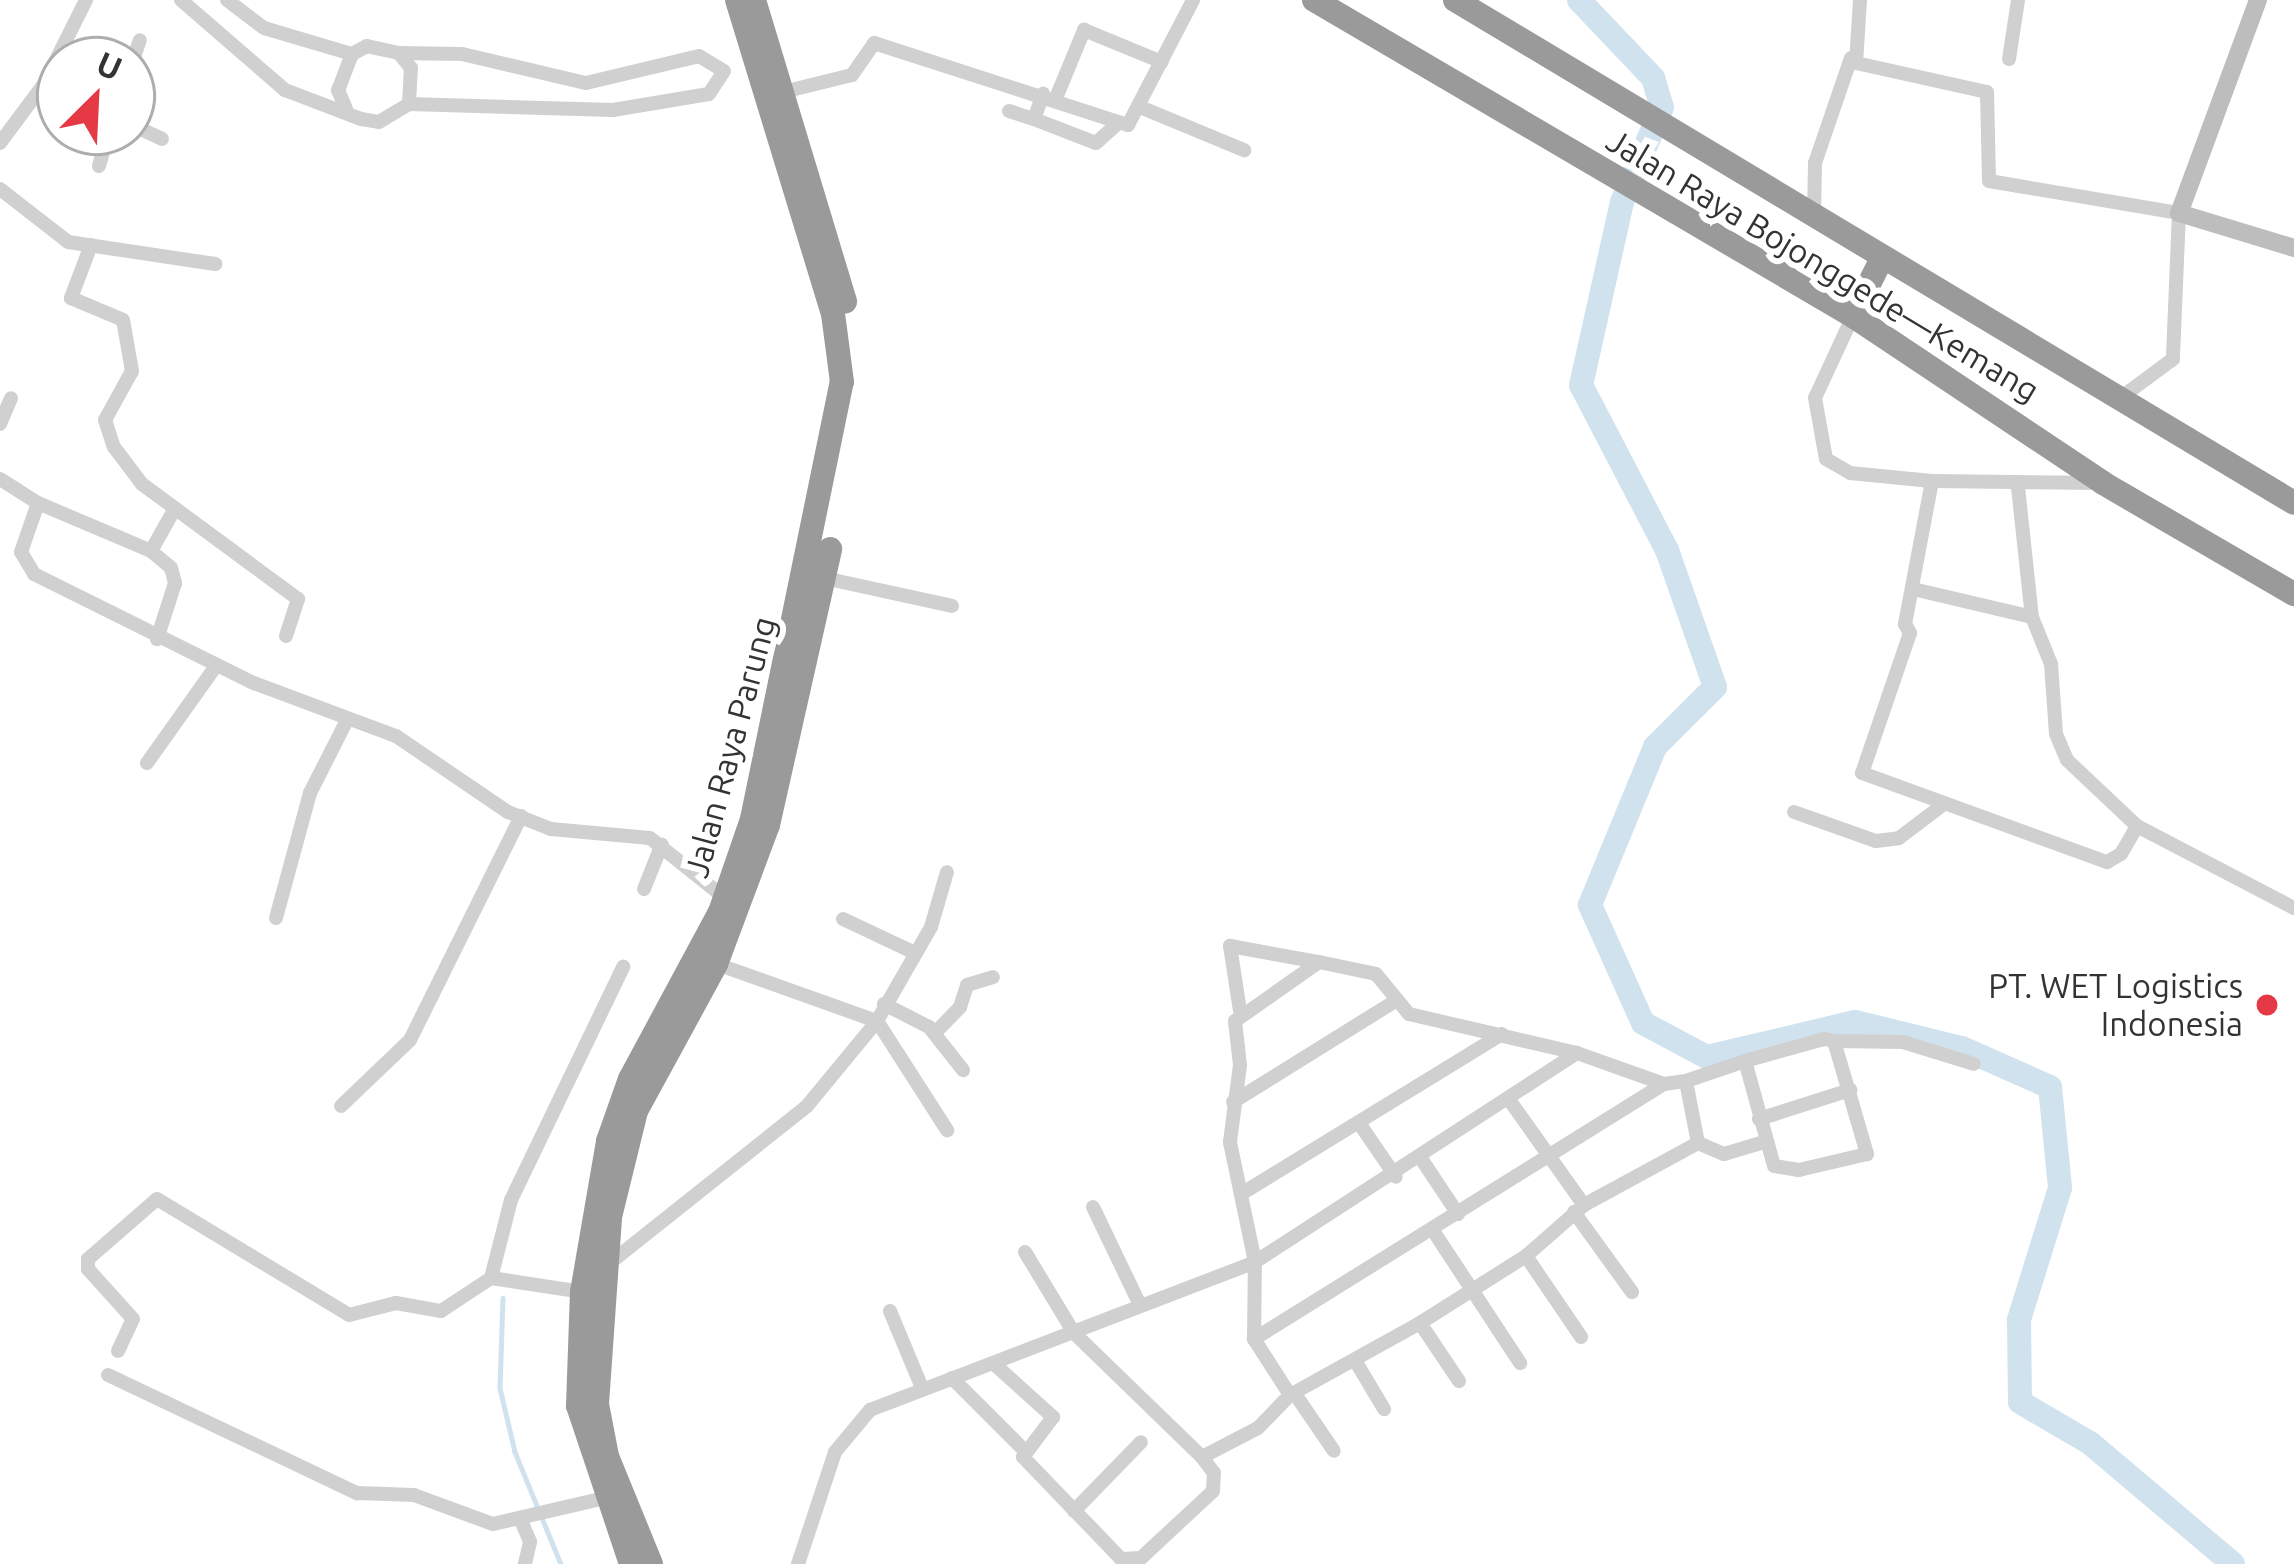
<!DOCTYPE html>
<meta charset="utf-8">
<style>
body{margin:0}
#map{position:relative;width:2294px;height:1564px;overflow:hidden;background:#fff;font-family:Ubuntu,sans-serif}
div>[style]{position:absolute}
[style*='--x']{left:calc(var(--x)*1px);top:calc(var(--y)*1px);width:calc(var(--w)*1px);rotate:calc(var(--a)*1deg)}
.stream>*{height:4.5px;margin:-2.25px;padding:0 2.25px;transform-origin:2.25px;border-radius:2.25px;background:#cfe2ee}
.river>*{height:24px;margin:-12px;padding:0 12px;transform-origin:12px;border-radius:12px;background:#cfe2ee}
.street>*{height:14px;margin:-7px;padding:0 7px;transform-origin:7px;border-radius:7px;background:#d0d0d0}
.secondary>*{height:18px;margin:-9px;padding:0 9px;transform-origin:9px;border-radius:9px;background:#bdbdbd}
.highway>*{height:24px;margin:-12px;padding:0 12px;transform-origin:12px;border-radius:12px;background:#9a9a9a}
.dots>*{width:33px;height:33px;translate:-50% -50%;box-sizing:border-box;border:6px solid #fff;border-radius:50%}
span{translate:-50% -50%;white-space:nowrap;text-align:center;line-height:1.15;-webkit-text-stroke:12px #fff;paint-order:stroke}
.street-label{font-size:33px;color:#333}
.poi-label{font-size:33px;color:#333}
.right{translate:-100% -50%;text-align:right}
.north{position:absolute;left:36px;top:36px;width:120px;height:120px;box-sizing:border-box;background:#fff;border:3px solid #adadad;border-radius:50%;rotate:24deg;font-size:33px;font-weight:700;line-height:48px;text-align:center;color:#333}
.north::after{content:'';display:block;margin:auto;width:42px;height:54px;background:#e63946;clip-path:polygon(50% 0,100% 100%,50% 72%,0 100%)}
</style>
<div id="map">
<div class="stream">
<div style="--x:503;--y:1298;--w:90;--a:91.9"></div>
<div style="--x:500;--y:1388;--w:66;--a:76.8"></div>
<div style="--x:515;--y:1452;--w:121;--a:67.7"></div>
</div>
<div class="river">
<div style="--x:1579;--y:0;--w:108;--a:46.5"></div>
<div style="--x:1653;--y:78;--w:30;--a:73"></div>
<div style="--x:1662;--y:107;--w:103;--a:112.8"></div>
<div style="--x:1622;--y:202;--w:188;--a:102.6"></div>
<div style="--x:1581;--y:385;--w:186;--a:62.5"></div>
<div style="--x:1667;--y:550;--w:145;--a:70.7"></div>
<div style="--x:1715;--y:687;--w:85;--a:135"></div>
<div style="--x:1655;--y:747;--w:171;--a:112.4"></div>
<div style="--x:1590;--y:905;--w:129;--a:65.8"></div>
<div style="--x:1643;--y:1023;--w:72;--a:28"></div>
<div style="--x:1707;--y:1057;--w:152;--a:-13.3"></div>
<div style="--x:1855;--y:1022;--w:110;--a:13.7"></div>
<div style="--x:1962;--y:1048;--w:96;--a:23.9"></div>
<div style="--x:2050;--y:1087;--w:101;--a:84.3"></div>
<div style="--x:2060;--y:1188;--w:138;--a:107.3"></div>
<div style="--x:2019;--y:1320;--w:82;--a:89.3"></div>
<div style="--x:2020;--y:1402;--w:81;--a:30.4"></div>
<div style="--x:2090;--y:1443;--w:187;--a:40.2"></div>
</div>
<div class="street">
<div style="--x:181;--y:0;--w:138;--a:40.9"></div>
<div style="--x:285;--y:90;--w:81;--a:20.9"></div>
<div style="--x:361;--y:119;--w:18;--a:9"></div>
<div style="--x:379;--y:122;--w:35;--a:-31"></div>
<div style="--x:409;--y:104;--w:36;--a:-87"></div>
<div style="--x:411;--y:68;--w:19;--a:-129"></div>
<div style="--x:399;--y:53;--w:33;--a:-168"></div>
<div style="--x:367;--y:46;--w:17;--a:152"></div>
<div style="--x:352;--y:54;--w:39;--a:111"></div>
<div style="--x:338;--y:90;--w:21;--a:67"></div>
<div style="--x:227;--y:0;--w:46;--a:37.1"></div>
<div style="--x:264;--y:28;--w:92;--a:16.5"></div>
<div style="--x:1860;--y:0;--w:63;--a:93.6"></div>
<div style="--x:1856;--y:63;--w:134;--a:12.5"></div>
<div style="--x:1987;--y:92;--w:89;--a:88.7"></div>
<div style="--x:1989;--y:181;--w:193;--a:9.6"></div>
<div style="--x:2179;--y:213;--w:146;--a:92.4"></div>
<div style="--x:2173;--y:359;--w:57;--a:143.5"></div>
<div style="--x:399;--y:53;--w:63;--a:0.9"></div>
<div style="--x:462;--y:54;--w:127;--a:13.2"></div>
<div style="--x:586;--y:83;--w:116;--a:-13.4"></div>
<div style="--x:699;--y:56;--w:29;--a:31"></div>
<div style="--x:2009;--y:59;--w:60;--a:-81.3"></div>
<div style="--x:132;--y:63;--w:24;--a:-71"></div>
<div style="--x:44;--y:84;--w:18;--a:27"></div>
<div style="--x:783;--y:92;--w:71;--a:-13.8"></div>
<div style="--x:852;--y:75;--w:39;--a:-55"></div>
<div style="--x:874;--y:43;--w:267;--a:17.9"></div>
<div style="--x:1128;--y:125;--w:141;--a:-62.5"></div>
<div style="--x:1056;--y:98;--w:74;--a:-67.6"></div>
<div style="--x:1084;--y:30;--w:84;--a:22.3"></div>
<div style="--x:409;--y:104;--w:204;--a:1.7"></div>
<div style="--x:613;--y:110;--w:97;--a:-9.5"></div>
<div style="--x:709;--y:94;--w:27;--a:-57"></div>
<div style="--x:1140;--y:107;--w:113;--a:22.5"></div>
<div style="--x:1009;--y:111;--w:26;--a:18"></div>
<div style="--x:1034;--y:119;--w:27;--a:-70"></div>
<div style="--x:1034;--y:119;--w:66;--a:21.2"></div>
<div style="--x:1096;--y:143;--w:28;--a:-42"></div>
<div style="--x:132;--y:125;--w:33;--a:25"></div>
<div style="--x:0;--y:143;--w:74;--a:-53.3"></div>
<div style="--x:44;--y:84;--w:94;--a:-63.4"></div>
<div style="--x:99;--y:166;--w:35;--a:-74"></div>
<div style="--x:0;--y:189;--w:86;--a:37.9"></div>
<div style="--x:68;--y:242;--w:149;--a:8.5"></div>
<div style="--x:1814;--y:215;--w:52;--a:-88.9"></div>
<div style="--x:1815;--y:163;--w:111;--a:-71.1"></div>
<div style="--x:91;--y:245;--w:57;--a:110.7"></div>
<div style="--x:71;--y:298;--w:56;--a:22.9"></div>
<div style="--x:123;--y:320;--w:52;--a:80"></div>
<div style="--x:132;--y:371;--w:56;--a:118.9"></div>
<div style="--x:105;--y:420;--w:28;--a:72"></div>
<div style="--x:114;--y:447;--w:46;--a:52.9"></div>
<div style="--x:142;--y:484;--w:194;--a:36.4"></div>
<div style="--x:298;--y:599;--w:39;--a:108"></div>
<div style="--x:1853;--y:316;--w:90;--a:114.9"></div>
<div style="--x:1815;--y:398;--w:62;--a:79.8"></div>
<div style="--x:1826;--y:459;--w:28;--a:30"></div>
<div style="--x:1850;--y:473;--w:82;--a:5.6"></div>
<div style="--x:0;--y:424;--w:28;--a:-67"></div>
<div style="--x:0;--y:479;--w:45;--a:32.3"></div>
<div style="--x:38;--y:503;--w:52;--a:109.1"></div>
<div style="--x:21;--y:552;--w:26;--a:59"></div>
<div style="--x:34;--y:574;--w:246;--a:26.4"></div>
<div style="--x:254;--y:683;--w:152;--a:20.5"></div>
<div style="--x:396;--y:736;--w:135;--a:34.2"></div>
<div style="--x:508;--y:812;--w:46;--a:21.6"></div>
<div style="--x:551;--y:829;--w:99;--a:5.2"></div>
<div style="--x:650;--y:838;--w:96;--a:38.7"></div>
<div style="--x:2101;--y:483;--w:169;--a:-179.3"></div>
<div style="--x:1932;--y:481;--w:146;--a:100.7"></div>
<div style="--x:1905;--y:624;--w:10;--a:61"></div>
<div style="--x:1910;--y:633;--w:148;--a:108.9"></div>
<div style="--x:1862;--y:773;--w:261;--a:20"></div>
<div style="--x:2107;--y:862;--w:16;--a:-30"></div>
<div style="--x:2121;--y:854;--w:32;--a:-60"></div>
<div style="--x:2018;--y:487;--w:131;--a:83.9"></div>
<div style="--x:2032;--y:617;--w:51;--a:68"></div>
<div style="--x:2051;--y:664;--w:70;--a:85.9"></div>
<div style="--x:2056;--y:734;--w:28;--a:67"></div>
<div style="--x:2067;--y:760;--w:96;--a:43.3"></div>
<div style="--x:2137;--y:826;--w:177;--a:27.6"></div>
<div style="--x:38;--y:503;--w:123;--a:23"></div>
<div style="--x:151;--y:551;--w:26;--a:40"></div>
<div style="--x:171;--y:568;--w:16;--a:75"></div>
<div style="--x:175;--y:583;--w:59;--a:107.8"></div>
<div style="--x:151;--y:551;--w:47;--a:-60.7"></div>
<div style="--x:824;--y:578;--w:131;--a:12.3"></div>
<div style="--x:1913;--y:589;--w:122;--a:13.2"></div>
<div style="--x:147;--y:763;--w:119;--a:-54.6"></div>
<div style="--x:1794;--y:812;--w:87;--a:19.5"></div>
<div style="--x:1876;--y:841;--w:23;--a:-7"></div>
<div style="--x:1899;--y:838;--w:51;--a:-37.1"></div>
<div style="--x:644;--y:889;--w:48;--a:-68.2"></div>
<div style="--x:276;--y:918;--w:130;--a:-74.8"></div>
<div style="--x:310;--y:793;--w:82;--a:-63.1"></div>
<div style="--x:843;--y:919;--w:80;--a:25.3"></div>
<div style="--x:711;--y:962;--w:176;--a:19.6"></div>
<div style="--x:877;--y:1021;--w:108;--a:-60.1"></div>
<div style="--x:931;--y:927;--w:57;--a:-73.8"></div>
<div style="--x:884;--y:1004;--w:51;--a:27.1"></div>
<div style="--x:929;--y:1027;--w:55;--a:51.7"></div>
<div style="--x:1240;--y:1011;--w:66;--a:-98.7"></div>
<div style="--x:1230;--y:946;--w:89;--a:10.3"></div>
<div style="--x:935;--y:1033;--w:36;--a:-46"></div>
<div style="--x:960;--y:1007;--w:23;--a:-72"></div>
<div style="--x:967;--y:985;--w:27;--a:-17"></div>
<div style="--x:1834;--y:1041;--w:69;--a:0.8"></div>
<div style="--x:1903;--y:1042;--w:74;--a:17.2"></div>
<div style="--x:1510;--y:1101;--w:128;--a:54.6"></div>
<div style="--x:1233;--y:1102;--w:191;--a:-31.9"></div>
<div style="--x:341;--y:1106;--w:95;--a:-43.7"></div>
<div style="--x:410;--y:1040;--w:250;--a:-63.6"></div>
<div style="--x:1759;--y:1119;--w:96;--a:-17.7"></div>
<div style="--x:1359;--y:1123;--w:65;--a:55.6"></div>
<div style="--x:1698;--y:1143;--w:28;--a:23"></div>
<div style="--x:1724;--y:1154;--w:42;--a:-16.7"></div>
<div style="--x:1422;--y:1160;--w:65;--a:56.3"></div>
<div style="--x:1241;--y:1194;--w:306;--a:-31.5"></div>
<div style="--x:1093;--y:1207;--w:109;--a:64.4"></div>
<div style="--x:1574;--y:1212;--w:99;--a:54.1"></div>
<div style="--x:1434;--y:1232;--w:157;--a:56.7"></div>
<div style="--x:1025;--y:1252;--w:95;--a:58.8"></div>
<div style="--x:1074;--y:1333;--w:178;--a:44.1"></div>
<div style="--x:1526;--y:1256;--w:98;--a:55.8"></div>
<div style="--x:606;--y:1266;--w:257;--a:-38.5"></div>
<div style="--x:807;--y:1106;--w:110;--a:-50.5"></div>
<div style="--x:877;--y:1021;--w:130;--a:57.3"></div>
<div style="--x:491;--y:1278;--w:81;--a:-75.6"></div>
<div style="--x:511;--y:1200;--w:259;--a:-64.3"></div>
<div style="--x:890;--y:1311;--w:83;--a:67.4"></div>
<div style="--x:1420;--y:1323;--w:70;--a:56.1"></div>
<div style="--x:1254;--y:1339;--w:483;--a:-31.9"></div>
<div style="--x:118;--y:1351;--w:35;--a:-65"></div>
<div style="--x:133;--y:1319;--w:67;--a:-132"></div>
<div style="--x:88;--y:1269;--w:10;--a:-90"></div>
<div style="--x:88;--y:1259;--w:91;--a:-41"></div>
<div style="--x:157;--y:1199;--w:224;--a:31.1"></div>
<div style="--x:349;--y:1315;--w:49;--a:-14.3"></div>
<div style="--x:396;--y:1303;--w:46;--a:10.1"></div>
<div style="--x:441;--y:1311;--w:60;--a:-33.4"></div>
<div style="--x:491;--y:1278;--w:92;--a:8.7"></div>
<div style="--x:1356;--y:1362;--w:55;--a:59.2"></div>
<div style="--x:993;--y:1363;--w:81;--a:42"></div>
<div style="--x:1053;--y:1417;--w:50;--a:126.9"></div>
<div style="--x:1023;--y:1457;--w:141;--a:46.1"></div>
<div style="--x:1121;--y:1559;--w:20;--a:-3"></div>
<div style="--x:1141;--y:1558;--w:98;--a:-42.9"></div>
<div style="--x:1213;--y:1491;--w:18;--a:-87"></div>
<div style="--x:1214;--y:1473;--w:20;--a:-127"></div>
<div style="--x:1202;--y:1457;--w:63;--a:-27.4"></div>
<div style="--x:1258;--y:1428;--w:46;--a:-45.9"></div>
<div style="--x:1290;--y:1395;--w:67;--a:-122.7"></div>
<div style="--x:1254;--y:1339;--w:77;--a:-89.3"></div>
<div style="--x:1255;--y:1262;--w:384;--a:-33"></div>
<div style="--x:108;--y:1375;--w:276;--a:25.4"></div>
<div style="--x:357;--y:1493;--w:57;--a:2"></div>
<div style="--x:414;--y:1495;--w:84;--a:20.2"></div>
<div style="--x:493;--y:1524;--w:123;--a:-13.1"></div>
<div style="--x:952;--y:1378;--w:100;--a:45"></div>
<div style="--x:1290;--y:1395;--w:149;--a:-29"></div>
<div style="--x:1420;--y:1323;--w:125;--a:-32.3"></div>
<div style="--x:1526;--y:1256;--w:77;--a:-41.3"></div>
<div style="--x:1584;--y:1205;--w:130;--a:-28.5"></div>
<div style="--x:1698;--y:1143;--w:63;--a:-101"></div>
<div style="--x:1297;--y:1397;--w:65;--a:55.6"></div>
<div style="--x:1074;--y:1511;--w:96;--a:-45.8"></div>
<div style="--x:520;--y:1518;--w:26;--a:67"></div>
<div style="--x:530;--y:1542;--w:23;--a:103"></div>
<div style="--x:798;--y:1564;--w:118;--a:-71.7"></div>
<div style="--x:835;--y:1452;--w:55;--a:-50.2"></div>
<div style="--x:870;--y:1410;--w:412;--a:-21"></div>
<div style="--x:1255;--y:1262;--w:123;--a:-101.8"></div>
<div style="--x:1230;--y:1142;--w:78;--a:-82.6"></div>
<div style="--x:1240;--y:1065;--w:44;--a:-96.5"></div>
<div style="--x:1235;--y:1021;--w:103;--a:-35.1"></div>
<div style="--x:1319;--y:962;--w:58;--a:11.9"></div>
<div style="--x:1376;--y:974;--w:52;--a:50.5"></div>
<div style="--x:1409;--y:1014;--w:172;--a:13.1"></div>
<div style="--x:1577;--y:1053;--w:92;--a:19.6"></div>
<div style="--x:1664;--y:1084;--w:22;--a:-8"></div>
<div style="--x:1686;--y:1081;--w:62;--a:-18.7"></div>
<div style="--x:1745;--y:1061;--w:82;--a:-15.6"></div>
<div style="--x:1824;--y:1039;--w:10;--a:11"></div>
<div style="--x:1834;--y:1041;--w:118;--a:73.7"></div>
<div style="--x:1867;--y:1154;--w:70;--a:166.8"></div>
<div style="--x:1799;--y:1170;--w:25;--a:-171"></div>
<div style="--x:1774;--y:1166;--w:109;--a:-105.4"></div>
</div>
<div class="secondary">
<div style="--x:2258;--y:0;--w:227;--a:110.3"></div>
<div style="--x:2179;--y:213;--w:120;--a:16.9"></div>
</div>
<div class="highway">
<div style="--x:754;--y:0;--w:315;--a:73.2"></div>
<div style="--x:1314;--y:0;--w:625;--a:30.38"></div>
<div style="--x:1853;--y:316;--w:301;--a:33.7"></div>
<div style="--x:2103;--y:483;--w:221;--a:30.2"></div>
<div style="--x:1455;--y:0;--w:978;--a:30.94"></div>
<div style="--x:1853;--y:316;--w:60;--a:-63.4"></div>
<div style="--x:631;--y:1564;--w:167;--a:-108.5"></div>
<div style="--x:578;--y:1406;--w:114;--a:-88"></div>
<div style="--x:582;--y:1292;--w:153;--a:-80.2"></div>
<div style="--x:608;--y:1141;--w:66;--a:-70.5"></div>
<div style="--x:630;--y:1079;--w:190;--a:-61.7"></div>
<div style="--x:720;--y:912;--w:98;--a:-71"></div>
<div style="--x:752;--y:819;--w:446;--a:-78.4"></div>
<div style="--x:842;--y:382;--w:69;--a:-97.5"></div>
<div style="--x:833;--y:314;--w:328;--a:-107"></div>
<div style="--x:651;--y:1564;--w:117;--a:-112.2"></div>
<div style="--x:607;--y:1456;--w:53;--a:-100.9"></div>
<div style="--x:597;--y:1404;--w:187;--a:-86"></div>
<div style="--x:610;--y:1217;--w:109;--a:-76.2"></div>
<div style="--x:636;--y:1111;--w:167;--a:-61.4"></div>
<div style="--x:716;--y:964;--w:148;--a:-69.5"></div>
<div style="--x:768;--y:825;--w:283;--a:-77.3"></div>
</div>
<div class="dots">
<div style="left:2267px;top:1005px;background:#e63946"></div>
</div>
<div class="street-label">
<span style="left:1823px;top:265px;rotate:31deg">Jalan Raya Bojonggede—Kemang</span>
<span style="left:730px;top:747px;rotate:-75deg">Jalan Raya Parung</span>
</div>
<div class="poi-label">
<span class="right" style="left:2243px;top:1005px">PT. WET Logistics<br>Indonesia</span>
</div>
<div class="north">U</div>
</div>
